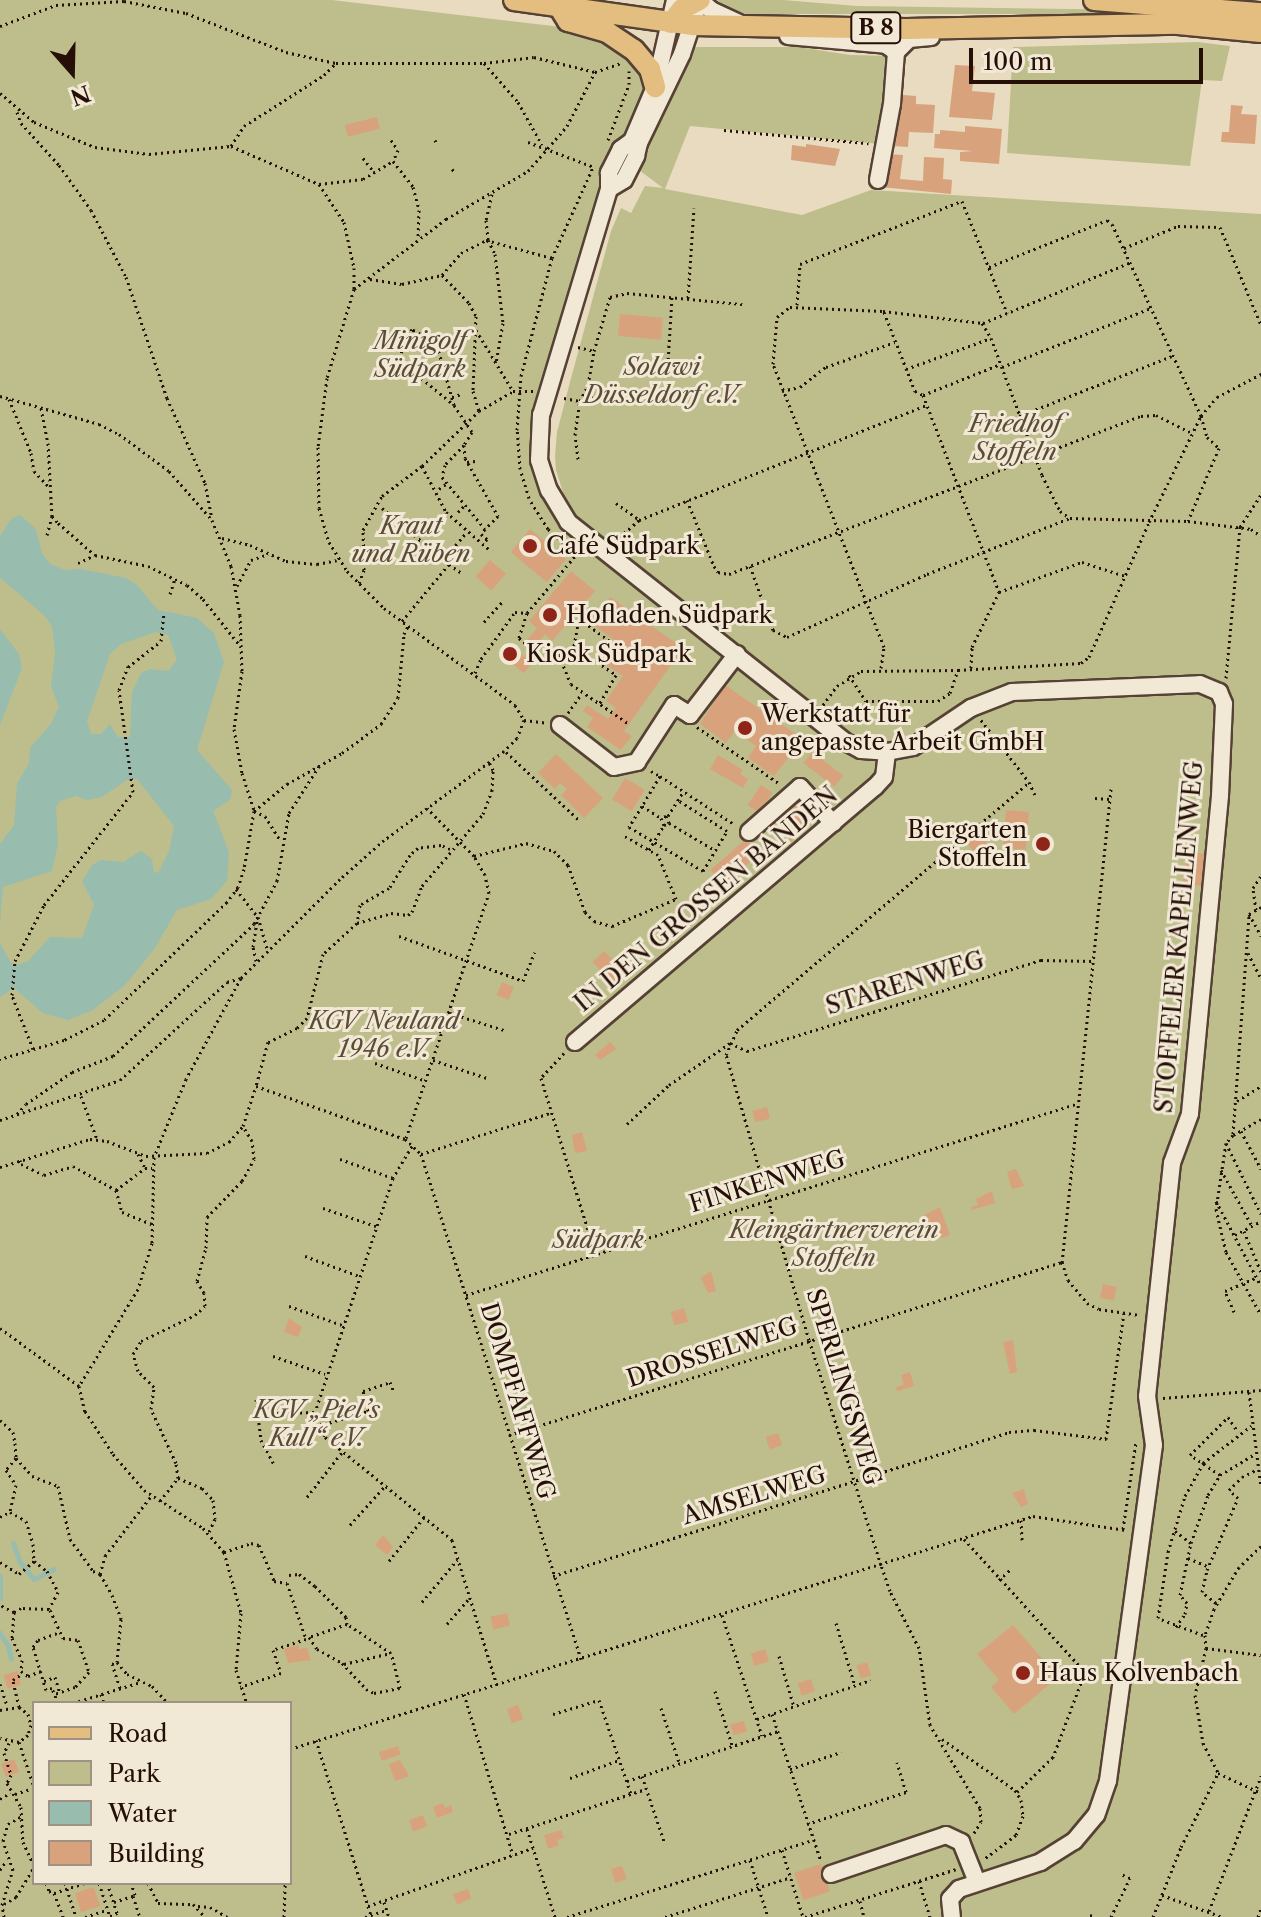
<!DOCTYPE html>
<meta charset="utf-8">
<style>
body{margin:0}
#map{position:relative;width:1261px;height:1917px;overflow:hidden;background:#e9dbbf;font-family:"Libre Caslon Text",serif}
div>[style]{position:absolute}
[style*='--x']{left:calc(var(--x)*1px);top:calc(var(--y)*1px);width:calc(var(--w)*1px);rotate:calc(var(--a)*1deg)}
.green>*{inset:0;background:#bebe8c}
.water>*{inset:0;background:#98bcad}
.stream>*{height:5px;margin:-2.5px;padding:0 2.5px;transform-origin:2.5px;border-radius:2.5px;background:#98bcad}
.building>*{inset:0;background:#d8a27c;transform-origin:0 0}
.path>*{height:3px;margin-top:-1.5px;transform-origin:0;background:repeating-linear-gradient(90deg,#250f07 0 2px,transparent 0 6px)}
.roads{filter:drop-shadow(2px 0 #564235) drop-shadow(-2px 0 #564235) drop-shadow(0 2px #564235) drop-shadow(0 -2px #564235)}
.minor>*{height:16px;margin:-8px;padding:0 8px;transform-origin:8px;border-radius:8px;background:#f1e8d5}
.major>*{height:20px;margin:-10px;padding:0 10px;transform-origin:10px;border-radius:10px;background:#e4be80}
.dots>*{width:22px;height:22px;translate:-50% -50%;box-sizing:border-box;border:4px solid #f1e8d5;border-radius:50%}
span{translate:-50% -50%;white-space:nowrap;text-align:center;line-height:1.15;-webkit-text-stroke:6px #f1e8d5;paint-order:stroke}
.shield-label span{padding:2px 6px;background:#f1e8d5;border:2px solid;border-radius:6px;-webkit-text-stroke-width:0}
.shield-label{font-size:22px;color:#250f07;font-weight:700}
.park-label{font-size:24px;color:#5b4c36;font-style:italic}
.poi-label{font-size:24px;color:#250f07}
.left{translate:0 -50%;text-align:left}
.right{translate:-100% -50%;text-align:right}
.street-label{font-size:24px;color:#250f07}
.legend{position:absolute;left:32px;top:1701px;width:260px;height:184px;box-sizing:border-box;background:#f1e8d5;border:2px solid #9f9183;margin:0;padding:10px 14px;list-style:none;font-size:24px;color:#250f07}
.legend li{display:flex;align-items:center;gap:16px;height:40px}
.legend b{width:40px;border:2px solid #9f9183}
.north{position:absolute;left:32px;top:32px;width:80px;height:80px;-webkit-text-stroke:6px #f1e8d5;paint-order:stroke;rotate:160deg;font-size:22px;font-weight:700;line-height:32px;text-align:center;color:#250f07}
.north::after{content:'';display:block;margin:auto;width:28px;height:36px;background:#250f07;clip-path:polygon(50% 0,100% 100%,50% 72%,0 100%)}
.scale{position:absolute;left:969px;top:48px;width:234px;height:36px;box-sizing:border-box;border:4px solid #250f07;border-top:0;padding-left:10px;font-size:24px;line-height:28px;white-space:nowrap;color:#250f07;-webkit-text-stroke:6px #f1e8d5;paint-order:stroke}
</style>
<div id="map">
<div class="green">
<div style="clip-path:polygon(evenodd,0 0,332px 0,570px 28px,592px 32px,631px 62px,637px 58px,647px 91px,628px 137px,622px 135px,602px 189px,544px 437px,551px 479px,567px 505px,556px 470px,555px 456px,557px 432px,570px 382px,611px 231px,621px 208px,631px 213px,645px 186px,663px 188px,639px 170px,649px 149px,641px 145px,691px 47px,799px 47px,850px 55px,893px 56px,880px 144px,690px 126px,665px 189px,802px 215px,871px 190px,1261px 214px,1261px 1917px,0 1917px,0 0,34px 1703px,290px 1703px,290px 1883px,34px 1883px,34px 1703px)"></div>
<div style="clip-path:polygon(717px 0,783px 0,857px 6px,1147px 10px,1147px 14px,747px 14px,725px 7px)"></div>
<div style="clip-path:polygon(1197px 42px,1230px 46px,1222px 81px,1202px 80px,1190px 166px,1007px 153px,1013px 47px)"></div>
</div>
<div class="water">
<div style="clip-path:polygon(evenodd,20px 515px,36px 529px,42px 553px,50px 564px,65px 570px,81px 569px,126px 578px,137px 585px,158px 610px,197px 618px,214px 633px,224px 662px,197px 750px,232px 790px,230px 800px,213px 811px,229px 852px,227px 881px,211px 899px,177px 910px,155px 948px,125px 985px,93px 1010px,68px 1020px,43px 1013px,14px 988px,0 997px,0 943px,11px 963px,18px 965px,28px 961px,50px 937px,82px 938px,94px 905px,82px 881px,92px 865px,101px 860px,123px 862px,141px 851px,152px 859px,154px 872px,158px 873px,169px 851px,174px 826px,137px 779px,127px 780px,102px 797px,87px 800px,76px 796px,60px 801px,56px 807px,58px 844px,52px 871px,3px 887px,0 924px,0 844px,14px 825px,17px 784px,29px 763px,30px 748px,50px 725px,59px 707px,51px 686px,55px 654px,52px 626px,44px 615px,0 578px,0 536px,11px 519px,20px 515px,156px 632px,168px 635px,177px 660px,168px 671px,150px 669px,141px 673px,132px 692px,130px 737px,118px 737px,110px 724px,101px 734px,91px 734px,87px 721px,110px 654px,121px 644px,156px 632px)"></div>
<div style="clip-path:polygon(0 629px,19px 654px,22px 668px,0 725px)"></div>
</div>
<div class="stream">
<div style="--x:13;--y:1543;--w:20;--a:70"></div>
<div style="--x:20;--y:1562;--w:22;--a:51"></div>
<div style="--x:34;--y:1579;--w:22;--a:-27"></div>
<div style="--x:0;--y:1576;--w:22;--a:90"></div>
<div style="--x:0;--y:1633;--w:15;--a:58"></div>
<div style="--x:8;--y:1646;--w:13;--a:77"></div>
</div>
<div class="building">
<div style="clip-path:polygon(955px 65px,975px 66px,972px 91px,995px 93px,992px 120px,949px 117px)"></div>
<div style="clip-path:polygon(903px 95px,916px 96px,916px 104px,935px 105px,933px 133px,909px 132px,908px 147px,894px 146px)"></div>
<div style="clip-path:polygon(1231px 105px,1243px 106px,1241px 114px,1257px 115px,1255px 144px,1221px 142px,1222px 132px,1229px 132px)"></div>
<div style="left:377px;top:117px;width:12px;height:33px;rotate:76deg"></div>
<div style="clip-path:polygon(965px 126px,1002px 129px,999px 164px,960px 161px,960px 152px,973px 151px,934px 148px,935px 134px,940px 134px,940px 130px,965px 132px)"></div>
<div style="clip-path:polygon(806px 144px,840px 149px,835px 166px,791px 160px,792px 145px,806px 147px)"></div>
<div style="clip-path:polygon(886px 154px,903px 155px,900px 179px,923px 181px,924px 157px,944px 158px,943px 179px,952px 180px,951px 194px,881px 187px)"></div>
<div style="left:620px;top:314px;width:43px;height:22px;rotate:5deg"></div>
<div style="left:530px;top:529px;width:47px;height:30px;rotate:40deg"></div>
<div style="left:490px;top:560px;width:21px;height:22px;rotate:41deg"></div>
<div style="clip-path:polygon(571px 571px,595px 591px,552px 641px,545px 634px,535px 646px,527px 640px,537px 628px,529px 621px)"></div>
<div style="clip-path:polygon(610px 597px,683px 648px,624px 731px,632px 736px,621px 750px,587px 727px,593px 718px,583px 711px,587px 705px,608px 719px,616px 708px,606px 701px,623px 676px,602px 662px,616px 641px,591px 624px)"></div>
<div style="left:509px;top:644px;width:30px;height:13px;rotate:40deg"></div>
<div style="clip-path:polygon(725px 685px,803px 739px,774px 776px,748px 758px,756px 746px,735px 731px,726px 743px,700px 724px)"></div>
<div style="left:812px;top:752px;width:39px;height:14px;rotate:37deg"></div>
<div style="clip-path:polygon(556px 754px,603px 798px,584px 818px,561px 795px,567px 789px,560px 783px,555px 789px,538px 773px)"></div>
<div style="clip-path:polygon(718px 755px,743px 770px,740px 774px,748px 779px,743px 788px,710px 769px)"></div>
<div style="left:625px;top:778px;width:23px;height:25px;rotate:31deg"></div>
<div style="left:761px;top:785px;width:14px;height:24px;rotate:34deg"></div>
<div style="left:801px;top:798px;width:27px;height:35px;rotate:51deg"></div>
<div style="left:1006px;top:810px;width:23px;height:38px;rotate:5deg"></div>
<div style="left:977px;top:832px;width:18px;height:15px;rotate:49deg"></div>
<div style="left:746px;top:839px;width:20px;height:47px;rotate:49deg"></div>
<div style="clip-path:polygon(1187px 852px,1207px 854px,1203px 886px,1188px 885px,1187px 901px,1175px 900px,1177px 883px,1182px 884px,1184px 874px,1179px 873px,1179px 867px,1186px 868px)"></div>
<div style="left:604px;top:951px;width:30px;height:16px;rotate:46deg"></div>
<div style="left:502px;top:982px;width:13px;height:14px;rotate:23deg"></div>
<div style="clip-path:polygon(610px 1042px,616px 1049px,600px 1060px,595px 1055px)"></div>
<div style="left:767px;top:1107px;width:12px;height:15px;rotate:76deg"></div>
<div style="clip-path:polygon(582px 1132px,587px 1151px,575px 1153px,572px 1135px)"></div>
<div style="clip-path:polygon(1016px 1169px,1024px 1186px,1012px 1189px,1007px 1172px)"></div>
<div style="clip-path:polygon(992px 1191px,995px 1203px,972px 1210px,971px 1207px,978px 1205px,976px 1199px)"></div>
<div style="clip-path:polygon(940px 1207px,950px 1235px,941px 1238px,936px 1224px,927px 1227px,924px 1215px)"></div>
<div style="clip-path:polygon(711px 1271px,716px 1291px,708px 1293px,701px 1278px)"></div>
<div style="left:1103px;top:1284px;width:14px;height:14px;rotate:12deg"></div>
<div style="left:684px;top:1308px;width:14px;height:14px;rotate:73deg"></div>
<div style="clip-path:polygon(289px 1318px,302px 1327px,298px 1337px,284px 1332px)"></div>
<div style="clip-path:polygon(1013px 1340px,1017px 1372px,1010px 1374px,1003px 1342px)"></div>
<div style="clip-path:polygon(910px 1372px,914px 1386px,897px 1391px,896px 1387px,904px 1385px,901px 1375px)"></div>
<div style="left:778px;top:1433px;width:13px;height:13px;rotate:72deg"></div>
<div style="clip-path:polygon(1024px 1489px,1028px 1504px,1021px 1507px,1012px 1493px)"></div>
<div style="clip-path:polygon(383px 1535px,393px 1547px,387px 1555px,375px 1545px)"></div>
<div style="left:507px;top:1613px;width:13px;height:17px;rotate:77deg"></div>
<div style="clip-path:polygon(1013px 1625px,1058px 1677px,1014px 1714px,991px 1687px,999px 1680px,977px 1654px)"></div>
<div style="clip-path:polygon(298px 1645px,299px 1649px,307px 1648px,311px 1660px,288px 1663px,284px 1649px)"></div>
<div style="left:765px;top:1649px;width:13px;height:15px;rotate:72deg"></div>
<div style="left:867px;top:1662px;width:14px;height:11px;rotate:73deg"></div>
<div style="left:17px;top:1671px;width:14px;height:14px;rotate:73deg"></div>
<div style="left:811px;top:1679px;width:13px;height:14px;rotate:72deg"></div>
<div style="left:518px;top:1705px;width:15px;height:12px;rotate:70deg"></div>
<div style="left:744px;top:1721px;width:11px;height:14px;rotate:75deg"></div>
<div style="left:398px;top:1746px;width:9px;height:20px;rotate:72deg"></div>
<div style="left:14px;top:1759px;width:14px;height:14px;rotate:69deg"></div>
<div style="clip-path:polygon(400px 1760px,409px 1776px,395px 1781px,389px 1764px)"></div>
<div style="clip-path:polygon(443px 1803px,445px 1808px,451px 1805px,453px 1812px,437px 1818px,433px 1807px)"></div>
<div style="left:423px;top:1815px;width:12px;height:15px;rotate:70deg"></div>
<div style="clip-path:polygon(561px 1830px,564px 1838px,557px 1840px,559px 1845px,548px 1849px,544px 1835px)"></div>
<div style="left:821px;top:1864px;width:29px;height:28px;rotate:72deg"></div>
<div style="clip-path:polygon(622px 1866px,627px 1879px,615px 1883px,611px 1869px)"></div>
<div style="left:94px;top:1887px;width:20px;height:20px;rotate:72deg"></div>
<div style="clip-path:polygon(468px 1889px,471px 1898px,457px 1905px,453px 1894px)"></div>
</div>
<div class="path">
<div style="--x:0;--y:26;--w:60;--a:-20.6"></div>
<div style="--x:56;--y:5;--w:68;--a:-3.4"></div>
<div style="--x:124;--y:1;--w:63;--a:11"></div>
<div style="--x:186;--y:13;--w:107;--a:21.3"></div>
<div style="--x:286;--y:52;--w:51;--a:12.4"></div>
<div style="--x:336;--y:63;--w:148;--a:0"></div>
<div style="--x:484;--y:63;--w:50;--a:-6.8"></div>
<div style="--x:534;--y:57;--w:63;--a:13.8"></div>
<div style="--x:595;--y:72;--w:28;--a:-19"></div>
<div style="--x:484;--y:63;--w:52;--a:48.9"></div>
<div style="--x:518;--y:102;--w:49;--a:60.8"></div>
<div style="--x:0;--y:93;--w:45;--a:40.5"></div>
<div style="--x:34;--y:122;--w:66;--a:22.3"></div>
<div style="--x:95;--y:147;--w:54;--a:7.4"></div>
<div style="--x:149;--y:154;--w:82;--a:-5.6"></div>
<div style="--x:231;--y:146;--w:96;--a:23.4"></div>
<div style="--x:319;--y:184;--w:45;--a:56.7"></div>
<div style="--x:344;--y:222;--w:47;--a:77.7"></div>
<div style="--x:354;--y:268;--w:21;--a:90"></div>
<div style="--x:354;--y:289;--w:93;--a:106.9"></div>
<div style="--x:327;--y:378;--w:70;--a:97.4"></div>
<div style="--x:318;--y:447;--w:61;--a:89.1"></div>
<div style="--x:319;--y:508;--w:35;--a:74"></div>
<div style="--x:329;--y:542;--w:34;--a:58"></div>
<div style="--x:347;--y:571;--w:52;--a:45"></div>
<div style="--x:384;--y:608;--w:163;--a:36.5"></div>
<div style="--x:515;--y:705;--w:17;--a:59"></div>
<div style="--x:524;--y:720;--w:19;--a:111"></div>
<div style="--x:517;--y:738;--w:18;--a:135"></div>
<div style="--x:504;--y:751;--w:149;--a:143.4"></div>
<div style="--x:384;--y:840;--w:59;--a:138.4"></div>
<div style="--x:340;--y:879;--w:140;--a:135"></div>
<div style="--x:241;--y:978;--w:115;--a:118.6"></div>
<div style="--x:186;--y:1079;--w:84;--a:112.3"></div>
<div style="--x:154;--y:1157;--w:86;--a:91.3"></div>
<div style="--x:152;--y:1243;--w:48;--a:106.9"></div>
<div style="--x:138;--y:1289;--w:114;--a:121.3"></div>
<div style="--x:79;--y:1386;--w:26;--a:77"></div>
<div style="--x:85;--y:1411;--w:51;--a:56.9"></div>
<div style="--x:113;--y:1454;--w:48;--a:49.3"></div>
<div style="--x:144;--y:1490;--w:70;--a:32.8"></div>
<div style="--x:203;--y:1528;--w:32;--a:49"></div>
<div style="--x:224;--y:1552;--w:63;--a:74.4"></div>
<div style="--x:241;--y:1613;--w:57;--a:95"></div>
<div style="--x:236;--y:1670;--w:35;--a:72"></div>
<div style="--x:17;--y:112;--w:12;--a:70"></div>
<div style="--x:21;--y:123;--w:57;--a:47.9"></div>
<div style="--x:59;--y:165;--w:55;--a:54.6"></div>
<div style="--x:91;--y:210;--w:76;--a:62.4"></div>
<div style="--x:126;--y:277;--w:128;--a:71.3"></div>
<div style="--x:167;--y:398;--w:93;--a:65.9"></div>
<div style="--x:205;--y:483;--w:36;--a:79"></div>
<div style="--x:724;--y:130;--w:145;--a:5.2"></div>
<div style="--x:391;--y:140;--w:12;--a:55"></div>
<div style="--x:398;--y:150;--w:12;--a:114"></div>
<div style="--x:435;--y:140;--w:2;--a:63"></div>
<div style="--x:608;--y:140;--w:60;--a:-69.4"></div>
<div style="--x:629;--y:84;--w:13;--a:-90"></div>
<div style="--x:528;--y:142;--w:71;--a:20.7"></div>
<div style="--x:231;--y:146;--w:24;--a:-57"></div>
<div style="--x:244;--y:126;--w:95;--a:-32.5"></div>
<div style="--x:324;--y:75;--w:17;--a:-45"></div>
<div style="--x:363;--y:158;--w:16;--a:52"></div>
<div style="--x:452;--y:169;--w:3;--a:45"></div>
<div style="--x:319;--y:184;--w:44;--a:-6.5"></div>
<div style="--x:363;--y:179;--w:35;--a:-31"></div>
<div style="--x:393;--y:161;--w:33;--a:52"></div>
<div style="--x:413;--y:187;--w:24;--a:75"></div>
<div style="--x:419;--y:210;--w:27;--a:92"></div>
<div style="--x:492;--y:194;--w:27;--a:103"></div>
<div style="--x:486;--y:220;--w:20;--a:84"></div>
<div style="--x:488;--y:240;--w:16;--a:63"></div>
<div style="--x:495;--y:254;--w:69;--a:83.4"></div>
<div style="--x:503;--y:323;--w:40;--a:100"></div>
<div style="--x:1124;--y:248;--w:58;--a:-22.2"></div>
<div style="--x:1178;--y:226;--w:42;--a:1.4"></div>
<div style="--x:1220;--y:227;--w:106;--a:67.3"></div>
<div style="--x:989;--y:267;--w:127;--a:-21.7"></div>
<div style="--x:1107;--y:220;--w:6;--a:39"></div>
<div style="--x:1112;--y:224;--w:212;--a:65.1"></div>
<div style="--x:1201;--y:416;--w:22;--a:74"></div>
<div style="--x:1207;--y:437;--w:16;--a:43"></div>
<div style="--x:1219;--y:448;--w:79;--a:113"></div>
<div style="--x:442;--y:275;--w:39;--a:46"></div>
<div style="--x:469;--y:303;--w:15;--a:62"></div>
<div style="--x:476;--y:316;--w:75;--a:92.3"></div>
<div style="--x:473;--y:391;--w:21;--a:73"></div>
<div style="--x:370;--y:279;--w:32;--a:9"></div>
<div style="--x:402;--y:284;--w:41;--a:-12.7"></div>
<div style="--x:442;--y:275;--w:29;--a:-49"></div>
<div style="--x:461;--y:253;--w:28;--a:-27"></div>
<div style="--x:486;--y:240;--w:68;--a:15.3"></div>
<div style="--x:354;--y:289;--w:116;--a:-37.3"></div>
<div style="--x:446;--y:219;--w:95;--a:-30.3"></div>
<div style="--x:528;--y:171;--w:60;--a:-49.1"></div>
<div style="--x:567;--y:126;--w:61;--a:-62.6"></div>
<div style="--x:688;--y:298;--w:90;--a:-86.2"></div>
<div style="--x:797;--y:305;--w:41;--a:-85.8"></div>
<div style="--x:800;--y:264;--w:174;--a:-21.3"></div>
<div style="--x:962;--y:201;--w:121;--a:68.1"></div>
<div style="--x:884;--y:312;--w:85;--a:68.6"></div>
<div style="--x:915;--y:391;--w:9;--a:27"></div>
<div style="--x:923;--y:395;--w:211;--a:68.9"></div>
<div style="--x:983;--y:323;--w:160;--a:-22.4"></div>
<div style="--x:476;--y:330;--w:71;--a:58.8"></div>
<div style="--x:402;--y:345;--w:9;--a:27"></div>
<div style="--x:578;--y:347;--w:16;--a:14"></div>
<div style="--x:434;--y:365;--w:9;--a:-21"></div>
<div style="--x:1002;--y:367;--w:160;--a:-21.6"></div>
<div style="--x:906;--y:369;--w:90;--a:-20"></div>
<div style="--x:419;--y:376;--w:9;--a:-54"></div>
<div style="--x:782;--y:391;--w:18;--a:-13"></div>
<div style="--x:800;--y:387;--w:33;--a:-38"></div>
<div style="--x:826;--y:367;--w:73;--a:-19.9"></div>
<div style="--x:923;--y:395;--w:84;--a:-21.7"></div>
<div style="--x:0;--y:396;--w:103;--a:15.8"></div>
<div style="--x:99;--y:424;--w:22;--a:27"></div>
<div style="--x:119;--y:434;--w:62;--a:36.5"></div>
<div style="--x:169;--y:471;--w:65;--a:48.7"></div>
<div style="--x:212;--y:520;--w:50;--a:67.6"></div>
<div style="--x:231;--y:566;--w:50;--a:79.6"></div>
<div style="--x:240;--y:615;--w:56;--a:88"></div>
<div style="--x:242;--y:671;--w:59;--a:97.9"></div>
<div style="--x:234;--y:729;--w:45;--a:79.7"></div>
<div style="--x:242;--y:773;--w:40;--a:72"></div>
<div style="--x:254;--y:811;--w:59;--a:99.8"></div>
<div style="--x:244;--y:869;--w:19;--a:108"></div>
<div style="--x:238;--y:887;--w:19;--a:126"></div>
<div style="--x:227;--y:902;--w:170;--a:136.2"></div>
<div style="--x:104;--y:1020;--w:45;--a:153.4"></div>
<div style="--x:64;--y:1040;--w:67;--a:163.5"></div>
<div style="--x:452;--y:397;--w:9;--a:-18"></div>
<div style="--x:564;--y:398;--w:16;--a:11"></div>
<div style="--x:580;--y:401;--w:28;--a:-21"></div>
<div style="--x:606;--y:391;--w:60;--a:3.8"></div>
<div style="--x:666;--y:395;--w:98;--a:-86.5"></div>
<div style="--x:9;--y:399;--w:58;--a:67.8"></div>
<div style="--x:31;--y:453;--w:18;--a:81"></div>
<div style="--x:34;--y:471;--w:23;--a:47"></div>
<div style="--x:454;--y:405;--w:66;--a:-105.9"></div>
<div style="--x:436;--y:342;--w:27;--a:-152"></div>
<div style="--x:412;--y:329;--w:33;--a:115"></div>
<div style="--x:398;--y:359;--w:72;--a:39.4"></div>
<div style="--x:454;--y:405;--w:32;--a:56"></div>
<div style="--x:472;--y:432;--w:15;--a:122"></div>
<div style="--x:464;--y:445;--w:13;--a:86"></div>
<div style="--x:465;--y:458;--w:67;--a:60.4"></div>
<div style="--x:498;--y:516;--w:18;--a:135"></div>
<div style="--x:41;--y:408;--w:36;--a:79"></div>
<div style="--x:48;--y:443;--w:73;--a:86.9"></div>
<div style="--x:52;--y:516;--w:9;--a:49"></div>
<div style="--x:58;--y:523;--w:49;--a:40.9"></div>
<div style="--x:95;--y:555;--w:54;--a:11.7"></div>
<div style="--x:148;--y:566;--w:43;--a:26"></div>
<div style="--x:187;--y:585;--w:21;--a:41"></div>
<div style="--x:203;--y:599;--w:61;--a:51.6"></div>
<div style="--x:1019;--y:416;--w:164;--a:-21.4"></div>
<div style="--x:464;--y:445;--w:28;--a:134"></div>
<div style="--x:445;--y:465;--w:12;--a:104"></div>
<div style="--x:442;--y:477;--w:67;--a:50.4"></div>
<div style="--x:485;--y:529;--w:6;--a:129"></div>
<div style="--x:481;--y:534;--w:8;--a:40"></div>
<div style="--x:487;--y:539;--w:6;--a:129"></div>
<div style="--x:578;--y:459;--w:24;--a:-97"></div>
<div style="--x:575;--y:435;--w:34;--a:-82"></div>
<div style="--x:580;--y:401;--w:18;--a:-63"></div>
<div style="--x:588;--y:385;--w:35;--a:-80"></div>
<div style="--x:594;--y:351;--w:56;--a:-73.5"></div>
<div style="--x:610;--y:297;--w:17;--a:-13"></div>
<div style="--x:627;--y:293;--w:116;--a:5.5"></div>
<div style="--x:467;--y:462;--w:8;--a:-7"></div>
<div style="--x:422;--y:466;--w:52;--a:62.4"></div>
<div style="--x:446;--y:512;--w:60;--a:40.9"></div>
<div style="--x:439;--y:489;--w:9;--a:-36"></div>
<div style="--x:687;--y:500;--w:71;--a:67.8"></div>
<div style="--x:714;--y:566;--w:7;--a:56"></div>
<div style="--x:718;--y:572;--w:11;--a:10"></div>
<div style="--x:729;--y:574;--w:441;--a:-21"></div>
<div style="--x:1141;--y:416;--w:15;--a:-4"></div>
<div style="--x:1156;--y:415;--w:40;--a:26.6"></div>
<div style="--x:616;--y:503;--w:29;--a:36"></div>
<div style="--x:639;--y:520;--w:310;--a:-21.8"></div>
<div style="--x:382;--y:508;--w:87;--a:39.9"></div>
<div style="--x:449;--y:564;--w:74;--a:129.5"></div>
<div style="--x:458;--y:512;--w:8;--a:-45"></div>
<div style="--x:47;--y:535;--w:20;--a:-75"></div>
<div style="--x:222;--y:538;--w:29;--a:14"></div>
<div style="--x:250;--y:545;--w:39;--a:24"></div>
<div style="--x:286;--y:561;--w:31;--a:6"></div>
<div style="--x:317;--y:564;--w:20;--a:-11"></div>
<div style="--x:615;--y:541;--w:32;--a:-41"></div>
<div style="--x:576;--y:555;--w:38;--a:-137"></div>
<div style="--x:548;--y:529;--w:36;--a:-122"></div>
<div style="--x:529;--y:498;--w:30;--a:-107"></div>
<div style="--x:520;--y:469;--w:39;--a:-94"></div>
<div style="--x:517;--y:430;--w:54;--a:-85.8"></div>
<div style="--x:521;--y:376;--w:122;--a:-75.3"></div>
<div style="--x:552;--y:258;--w:100;--a:-65.7"></div>
<div style="--x:444;--y:559;--w:35;--a:-50"></div>
<div style="--x:78;--y:563;--w:19;--a:-25"></div>
<div style="--x:449;--y:564;--w:14;--a:36"></div>
<div style="--x:750;--y:566;--w:68;--a:70.2"></div>
<div style="--x:773;--y:630;--w:16;--a:27"></div>
<div style="--x:787;--y:637;--w:154;--a:-24.2"></div>
<div style="--x:927;--y:574;--w:154;--a:-21.4"></div>
<div style="--x:359;--y:583;--w:14;--a:-69"></div>
<div style="--x:364;--y:570;--w:40;--a:-91.4"></div>
<div style="--x:363;--y:530;--w:39;--a:-61"></div>
<div style="--x:382;--y:496;--w:50;--a:-36.9"></div>
<div style="--x:422;--y:466;--w:79;--a:-44"></div>
<div style="--x:479;--y:411;--w:39;--a:-30"></div>
<div style="--x:513;--y:391;--w:20;--a:0"></div>
<div style="--x:237;--y:586;--w:30;--a:-62"></div>
<div style="--x:251;--y:560;--w:18;--a:-19"></div>
<div style="--x:170;--y:594;--w:16;--a:-72"></div>
<div style="--x:527;--y:613;--w:26;--a:108"></div>
<div style="--x:519;--y:638;--w:21;--a:39"></div>
<div style="--x:535;--y:651;--w:13;--a:-45"></div>
<div style="--x:544;--y:642;--w:20;--a:41"></div>
<div style="--x:559;--y:655;--w:31;--a:68"></div>
<div style="--x:571;--y:684;--w:70;--a:34.6"></div>
<div style="--x:574;--y:615;--w:46;--a:36.1"></div>
<div style="--x:611;--y:642;--w:24;--a:125"></div>
<div style="--x:597;--y:662;--w:23;--a:34"></div>
<div style="--x:616;--y:675;--w:34;--a:120"></div>
<div style="--x:484;--y:622;--w:28;--a:-48"></div>
<div style="--x:562;--y:662;--w:20;--a:-53"></div>
<div style="--x:574;--y:646;--w:28;--a:-80"></div>
<div style="--x:881;--y:668;--w:21;--a:-82"></div>
<div style="--x:884;--y:647;--w:304;--a:-111.4"></div>
<div style="--x:773;--y:364;--w:47;--a:-85.1"></div>
<div style="--x:777;--y:317;--w:16;--a:-38"></div>
<div style="--x:790;--y:307;--w:93;--a:2.5"></div>
<div style="--x:883;--y:311;--w:100;--a:6.9"></div>
<div style="--x:982;--y:323;--w:17;--a:59"></div>
<div style="--x:991;--y:338;--w:146;--a:69.6"></div>
<div style="--x:1042;--y:475;--w:40;--a:63.4"></div>
<div style="--x:1060;--y:511;--w:12;--a:35"></div>
<div style="--x:1070;--y:518;--w:118;--a:1.5"></div>
<div style="--x:1188;--y:521;--w:64;--a:7.2"></div>
<div style="--x:1251;--y:529;--w:12;--a:35"></div>
<div style="--x:971;--y:668;--w:21;--a:-87"></div>
<div style="--x:972;--y:647;--w:61;--a:-63.9"></div>
<div style="--x:999;--y:592;--w:88;--a:-19.9"></div>
<div style="--x:1082;--y:562;--w:45;--a:18"></div>
<div style="--x:475;--y:673;--w:15;--a:-67"></div>
<div style="--x:481;--y:659;--w:58;--a:-54.1"></div>
<div style="--x:515;--y:612;--w:12;--a:5"></div>
<div style="--x:527;--y:613;--w:84;--a:-49.8"></div>
<div style="--x:849;--y:675;--w:31;--a:57"></div>
<div style="--x:866;--y:701;--w:72;--a:0"></div>
<div style="--x:938;--y:701;--w:14;--a:-34"></div>
<div style="--x:950;--y:693;--w:24;--a:-71"></div>
<div style="--x:1226;--y:678;--w:152;--a:-84.7"></div>
<div style="--x:1240;--y:527;--w:38;--a:-57"></div>
<div style="--x:823;--y:705;--w:24;--a:-54"></div>
<div style="--x:837;--y:686;--w:28;--a:-32"></div>
<div style="--x:861;--y:671;--w:97;--a:-0.6"></div>
<div style="--x:958;--y:670;--w:123;--a:-3.3"></div>
<div style="--x:1081;--y:663;--w:10;--a:-37"></div>
<div style="--x:1089;--y:657;--w:148;--a:-66"></div>
<div style="--x:1149;--y:522;--w:118;--a:-63.9"></div>
<div style="--x:1201;--y:416;--w:25;--a:-50"></div>
<div style="--x:1217;--y:397;--w:50;--a:-27.6"></div>
<div style="--x:568;--y:713;--w:24;--a:-55"></div>
<div style="--x:524;--y:720;--w:23;--a:7"></div>
<div style="--x:981;--y:720;--w:78;--a:52.3"></div>
<div style="--x:1029;--y:782;--w:14;--a:65"></div>
<div style="--x:697;--y:727;--w:101;--a:34.5"></div>
<div style="--x:506;--y:752;--w:100;--a:43"></div>
<div style="--x:651;--y:771;--w:10;--a:29"></div>
<div style="--x:660;--y:776;--w:35;--a:121"></div>
<div style="--x:642;--y:806;--w:22;--a:32"></div>
<div style="--x:660;--y:776;--w:88;--a:33"></div>
<div style="--x:1111;--y:789;--w:476;--a:95.9"></div>
<div style="--x:1062;--y:1262;--w:19;--a:72"></div>
<div style="--x:1068;--y:1280;--w:30;--a:50"></div>
<div style="--x:1087;--y:1303;--w:13;--a:27"></div>
<div style="--x:1099;--y:1309;--w:41;--a:8.3"></div>
<div style="--x:1095;--y:798;--w:15;--a:4"></div>
<div style="--x:642;--y:806;--w:25;--a:122"></div>
<div style="--x:629;--y:827;--w:86;--a:30.7"></div>
<div style="--x:703;--y:871;--w:47;--a:-59"></div>
<div style="--x:727;--y:831;--w:58;--a:-147.7"></div>
<div style="--x:254;--y:811;--w:43;--a:-39.3"></div>
<div style="--x:287;--y:784;--w:63;--a:-29.4"></div>
<div style="--x:342;--y:753;--w:49;--a:-36.6"></div>
<div style="--x:381;--y:724;--w:31;--a:-57"></div>
<div style="--x:398;--y:698;--w:64;--a:-84.6"></div>
<div style="--x:404;--y:634;--w:9;--a:-63"></div>
<div style="--x:254;--y:811;--w:12;--a:24"></div>
<div style="--x:265;--y:816;--w:28;--a:58"></div>
<div style="--x:668;--y:816;--w:28;--a:-58"></div>
<div style="--x:669;--y:823;--w:51;--a:30.6"></div>
<div style="--x:450;--y:849;--w:10;--a:-156"></div>
<div style="--x:441;--y:845;--w:23;--a:173"></div>
<div style="--x:418;--y:848;--w:11;--a:139"></div>
<div style="--x:410;--y:855;--w:39;--a:122"></div>
<div style="--x:389;--y:888;--w:34;--a:150"></div>
<div style="--x:360;--y:905;--w:18;--a:99"></div>
<div style="--x:357;--y:923;--w:46;--a:137.6"></div>
<div style="--x:323;--y:954;--w:66;--a:104"></div>
<div style="--x:307;--y:1018;--w:14;--a:135"></div>
<div style="--x:297;--y:1028;--w:32;--a:154"></div>
<div style="--x:268;--y:1042;--w:46;--a:105.3"></div>
<div style="--x:256;--y:1086;--w:158;--a:19.6"></div>
<div style="--x:405;--y:1139;--w:22;--a:43"></div>
<div style="--x:421;--y:1154;--w:530;--a:72.42"></div>
<div style="--x:649;--y:850;--w:29;--a:-59"></div>
<div style="--x:664;--y:825;--w:5;--a:-22"></div>
<div style="--x:669;--y:823;--w:8;--a:-113"></div>
<div style="--x:666;--y:816;--w:5;--a:158"></div>
<div style="--x:661;--y:818;--w:8;--a:67"></div>
<div style="--x:474;--y:856;--w:54;--a:-14"></div>
<div style="--x:526;--y:843;--w:29;--a:16"></div>
<div style="--x:554;--y:851;--w:20;--a:45"></div>
<div style="--x:568;--y:865;--w:50;--a:70.1"></div>
<div style="--x:585;--y:912;--w:13;--a:45"></div>
<div style="--x:594;--y:921;--w:19;--a:16"></div>
<div style="--x:612;--y:926;--w:69;--a:-22.9"></div>
<div style="--x:676;--y:899;--w:48;--a:-112.2"></div>
<div style="--x:658;--y:855;--w:40;--a:-150.3"></div>
<div style="--x:236;--y:889;--w:36;--a:52"></div>
<div style="--x:258;--y:917;--w:32;--a:74"></div>
<div style="--x:1256;--y:910;--w:22;--a:-98"></div>
<div style="--x:1253;--y:888;--w:14;--a:-56"></div>
<div style="--x:1249;--y:914;--w:25;--a:61"></div>
<div style="--x:1249;--y:914;--w:14;--a:-30"></div>
<div style="--x:357;--y:923;--w:35;--a:-16"></div>
<div style="--x:391;--y:913;--w:17;--a:7"></div>
<div style="--x:408;--y:915;--w:5;--a:-37"></div>
<div style="--x:412;--y:912;--w:28;--a:-69"></div>
<div style="--x:422;--y:886;--w:94;--a:-49.7"></div>
<div style="--x:483;--y:814;--w:25;--a:-69"></div>
<div style="--x:492;--y:791;--w:21;--a:-87"></div>
<div style="--x:493;--y:770;--w:9;--a:-117"></div>
<div style="--x:399;--y:936;--w:132;--a:19.9"></div>
<div style="--x:523;--y:981;--w:31;--a:-68"></div>
<div style="--x:1248;--y:953;--w:28;--a:63"></div>
<div style="--x:256;--y:961;--w:14;--a:-102"></div>
<div style="--x:253;--y:947;--w:26;--a:-81"></div>
<div style="--x:450;--y:1013;--w:57;--a:17.5"></div>
<div style="--x:388;--y:1014;--w:58;--a:18.1"></div>
<div style="--x:33;--y:1049;--w:58;--a:-111.3"></div>
<div style="--x:12;--y:995;--w:34;--a:-85"></div>
<div style="--x:15;--y:961;--w:63;--a:-62.6"></div>
<div style="--x:44;--y:905;--w:144;--a:-51.8"></div>
<div style="--x:133;--y:792;--w:103;--a:-97.8"></div>
<div style="--x:119;--y:690;--w:25;--a:-69"></div>
<div style="--x:128;--y:667;--w:42;--a:-38.2"></div>
<div style="--x:161;--y:641;--w:28;--a:-84"></div>
<div style="--x:564;--y:1053;--w:34;--a:133"></div>
<div style="--x:541;--y:1078;--w:182;--a:72.8"></div>
<div style="--x:433;--y:1060;--w:57;--a:18.4"></div>
<div style="--x:375;--y:1063;--w:54;--a:19.4"></div>
<div style="--x:81;--y:1096;--w:46;--a:69.6"></div>
<div style="--x:1237;--y:1101;--w:28;--a:-32"></div>
<div style="--x:17;--y:1114;--w:13;--a:-48"></div>
<div style="--x:26;--y:1104;--w:56;--a:-34.8"></div>
<div style="--x:72;--y:1072;--w:44;--a:-21.3"></div>
<div style="--x:113;--y:1056;--w:193;--a:-43.1"></div>
<div style="--x:254;--y:924;--w:49;--a:-61.9"></div>
<div style="--x:277;--y:881;--w:69;--a:-80"></div>
<div style="--x:289;--y:813;--w:56;--a:-57.4"></div>
<div style="--x:1261;--y:1119;--w:32;--a:150"></div>
<div style="--x:1233;--y:1135;--w:11;--a:131"></div>
<div style="--x:1226;--y:1143;--w:67;--a:98.6"></div>
<div style="--x:1216;--y:1209;--w:44;--a:76.9"></div>
<div style="--x:1226;--y:1252;--w:72;--a:60.9"></div>
<div style="--x:0;--y:1120;--w:126;--a:-18.4"></div>
<div style="--x:120;--y:1080;--w:145;--a:-42.5"></div>
<div style="--x:227;--y:982;--w:15;--a:-16"></div>
<div style="--x:627;--y:1124;--w:57;--a:-42.9"></div>
<div style="--x:669;--y:1085;--w:74;--a:-34.5"></div>
<div style="--x:730;--y:1043;--w:19;--a:25"></div>
<div style="--x:747;--y:1051;--w:308;--a:-17.2"></div>
<div style="--x:1041;--y:960;--w:53;--a:1.1"></div>
<div style="--x:1241;--y:1131;--w:43;--a:62.2"></div>
<div style="--x:1233;--y:1134;--w:221;--a:-85.8"></div>
<div style="--x:406;--y:1138;--w:259;--a:-71.3"></div>
<div style="--x:489;--y:893;--w:18;--a:-103"></div>
<div style="--x:485;--y:875;--w:22;--a:-120"></div>
<div style="--x:474;--y:856;--w:67;--a:-134.4"></div>
<div style="--x:1226;--y:1143;--w:79;--a:63.8"></div>
<div style="--x:412;--y:1146;--w:37;--a:121"></div>
<div style="--x:393;--y:1178;--w:247;--a:108.4"></div>
<div style="--x:315;--y:1412;--w:27;--a:68"></div>
<div style="--x:325;--y:1437;--w:164;--a:39"></div>
<div style="--x:452;--y:1540;--w:152;--a:72.8"></div>
<div style="--x:138;--y:1154;--w:16;--a:63"></div>
<div style="--x:421;--y:1154;--w:135;--a:-17.6"></div>
<div style="--x:340;--y:1159;--w:56;--a:19.7"></div>
<div style="--x:20;--y:1160;--w:4;--a:76"></div>
<div style="--x:21;--y:1164;--w:25;--a:26"></div>
<div style="--x:44;--y:1175;--w:30;--a:-17"></div>
<div style="--x:73;--y:1166;--w:49;--a:29.2"></div>
<div style="--x:116;--y:1190;--w:23;--a:75"></div>
<div style="--x:122;--y:1212;--w:32;--a:22"></div>
<div style="--x:0;--y:1167;--w:94;--a:-17.3"></div>
<div style="--x:90;--y:1139;--w:17;--a:7"></div>
<div style="--x:107;--y:1141;--w:42;--a:21"></div>
<div style="--x:146;--y:1156;--w:61;--a:-2.8"></div>
<div style="--x:207;--y:1153;--w:25;--a:-27"></div>
<div style="--x:229;--y:1142;--w:21;--a:-49"></div>
<div style="--x:243;--y:1126;--w:42;--a:-72"></div>
<div style="--x:1221;--y:1170;--w:64;--a:61"></div>
<div style="--x:116;--y:1190;--w:36;--a:-37"></div>
<div style="--x:145;--y:1168;--w:7;--a:0"></div>
<div style="--x:1216;--y:1201;--w:96;--a:62.1"></div>
<div style="--x:323;--y:1208;--w:56;--a:18.8"></div>
<div style="--x:1244;--y:1231;--w:44;--a:67.5"></div>
<div style="--x:1235;--y:1235;--w:30;--a:-28"></div>
<div style="--x:305;--y:1256;--w:58;--a:20.3"></div>
<div style="--x:466;--y:1295;--w:642;--a:-17.39"></div>
<div style="--x:289;--y:1306;--w:56;--a:19.7"></div>
<div style="--x:1234;--y:1312;--w:23;--a:-113"></div>
<div style="--x:1225;--y:1291;--w:34;--a:-23"></div>
<div style="--x:0;--y:1328;--w:98;--a:36.3"></div>
<div style="--x:273;--y:1356;--w:55;--a:19.1"></div>
<div style="--x:1249;--y:1392;--w:96;--a:82.8"></div>
<div style="--x:1163;--y:1398;--w:98;--a:-4.7"></div>
<div style="--x:256;--y:1399;--w:41;--a:83"></div>
<div style="--x:261;--y:1440;--w:27;--a:62"></div>
<div style="--x:258;--y:1414;--w:57;--a:-2"></div>
<div style="--x:0;--y:1420;--w:18;--a:43"></div>
<div style="--x:13;--y:1432;--w:11;--a:80"></div>
<div style="--x:15;--y:1443;--w:15;--a:86"></div>
<div style="--x:16;--y:1458;--w:16;--a:130"></div>
<div style="--x:6;--y:1470;--w:18;--a:56"></div>
<div style="--x:16;--y:1485;--w:28;--a:103"></div>
<div style="--x:10;--y:1512;--w:18;--a:29"></div>
<div style="--x:26;--y:1521;--w:24;--a:73"></div>
<div style="--x:33;--y:1544;--w:17;--a:87"></div>
<div style="--x:34;--y:1561;--w:16;--a:38"></div>
<div style="--x:47;--y:1571;--w:24;--a:62"></div>
<div style="--x:58;--y:1592;--w:19;--a:118"></div>
<div style="--x:49;--y:1609;--w:28;--a:-178"></div>
<div style="--x:21;--y:1608;--w:8;--a:150"></div>
<div style="--x:14;--y:1612;--w:16;--a:-153"></div>
<div style="--x:318;--y:1426;--w:52;--a:-16.7"></div>
<div style="--x:368;--y:1411;--w:21;--a:-104"></div>
<div style="--x:363;--y:1391;--w:28;--a:-18"></div>
<div style="--x:390;--y:1382;--w:9;--a:69"></div>
<div style="--x:509;--y:1435;--w:579;--a:-17.37"></div>
<div style="--x:16;--y:1458;--w:24;--a:48"></div>
<div style="--x:32;--y:1476;--w:28;--a:21"></div>
<div style="--x:58;--y:1486;--w:54;--a:77.2"></div>
<div style="--x:70;--y:1539;--w:39;--a:54"></div>
<div style="--x:93;--y:1571;--w:8;--a:23"></div>
<div style="--x:100;--y:1574;--w:24;--a:60"></div>
<div style="--x:112;--y:1595;--w:26;--a:69"></div>
<div style="--x:121;--y:1619;--w:43;--a:95.3"></div>
<div style="--x:1220;--y:1475;--w:36;--a:-146"></div>
<div style="--x:1190;--y:1455;--w:54;--a:-45"></div>
<div style="--x:1228;--y:1417;--w:18;--a:56"></div>
<div style="--x:178;--y:1478;--w:26;--a:23"></div>
<div style="--x:202;--y:1488;--w:16;--a:47"></div>
<div style="--x:213;--y:1500;--w:19;--a:84"></div>
<div style="--x:215;--y:1519;--w:17;--a:115"></div>
<div style="--x:307;--y:1497;--w:58;--a:-52"></div>
<div style="--x:160;--y:1501;--w:29;--a:-52"></div>
<div style="--x:178;--y:1478;--w:15;--a:-98"></div>
<div style="--x:176;--y:1463;--w:60;--a:-114.8"></div>
<div style="--x:151;--y:1409;--w:22;--a:-82"></div>
<div style="--x:154;--y:1387;--w:23;--a:-135"></div>
<div style="--x:138;--y:1371;--w:18;--a:-106"></div>
<div style="--x:133;--y:1354;--w:15;--a:-58"></div>
<div style="--x:141;--y:1341;--w:60;--a:-25.7"></div>
<div style="--x:195;--y:1315;--w:13;--a:-42"></div>
<div style="--x:205;--y:1306;--w:13;--a:-94"></div>
<div style="--x:204;--y:1293;--w:14;--a:-120"></div>
<div style="--x:197;--y:1281;--w:34;--a:-75"></div>
<div style="--x:206;--y:1248;--w:31;--a:-88"></div>
<div style="--x:207;--y:1217;--w:50;--a:-45.8"></div>
<div style="--x:242;--y:1181;--w:25;--a:-61"></div>
<div style="--x:254;--y:1159;--w:18;--a:-96"></div>
<div style="--x:252;--y:1141;--w:17;--a:-121"></div>
<div style="--x:0;--y:1517;--w:11;--a:-27"></div>
<div style="--x:1021;--y:1520;--w:20;--a:87"></div>
<div style="--x:350;--y:1525;--w:54;--a:-48"></div>
<div style="--x:1123;--y:1529;--w:88;--a:-81.5"></div>
<div style="--x:1175;--y:1531;--w:20;--a:37"></div>
<div style="--x:964;--y:1539;--w:180;--a:47.7"></div>
<div style="--x:1085;--y:1672;--w:91;--a:110.6"></div>
<div style="--x:1053;--y:1757;--w:50;--a:135.8"></div>
<div style="--x:1261;--y:1546;--w:30;--a:136"></div>
<div style="--x:1239;--y:1567;--w:49;--a:120.8"></div>
<div style="--x:1214;--y:1609;--w:28;--a:109"></div>
<div style="--x:1205;--y:1635;--w:13;--a:86"></div>
<div style="--x:1206;--y:1648;--w:48;--a:103.2"></div>
<div style="--x:1195;--y:1695;--w:49;--a:80.5"></div>
<div style="--x:1203;--y:1743;--w:34;--a:63"></div>
<div style="--x:1218;--y:1773;--w:47;--a:24.9"></div>
<div style="--x:224;--y:1552;--w:28;--a:-18"></div>
<div style="--x:251;--y:1543;--w:8;--a:14"></div>
<div style="--x:259;--y:1545;--w:39;--a:67"></div>
<div style="--x:274;--y:1581;--w:13;--a:9"></div>
<div style="--x:287;--y:1583;--w:59;--a:71.3"></div>
<div style="--x:306;--y:1639;--w:35;--a:162"></div>
<div style="--x:273;--y:1650;--w:24;--a:71"></div>
<div style="--x:281;--y:1673;--w:43;--a:161.1"></div>
<div style="--x:1188;--y:1558;--w:23;--a:23"></div>
<div style="--x:389;--y:1561;--w:58;--a:-51.3"></div>
<div style="--x:0;--y:1562;--w:22;--a:32"></div>
<div style="--x:19;--y:1574;--w:20;--a:-41"></div>
<div style="--x:100;--y:1574;--w:19;--a:-74"></div>
<div style="--x:105;--y:1556;--w:77;--a:-52.4"></div>
<div style="--x:289;--y:1575;--w:10;--a:-6"></div>
<div style="--x:299;--y:1574;--w:20;--a:37"></div>
<div style="--x:315;--y:1586;--w:44;--a:45"></div>
<div style="--x:346;--y:1617;--w:7;--a:82"></div>
<div style="--x:347;--y:1624;--w:40;--a:161.1"></div>
<div style="--x:553;--y:1576;--w:478;--a:-17.5"></div>
<div style="--x:1009;--y:1432;--w:25;--a:-5"></div>
<div style="--x:1034;--y:1430;--w:73;--a:7.1"></div>
<div style="--x:1106;--y:1439;--w:127;--a:-81.9"></div>
<div style="--x:999;--y:1580;--w:16;--a:-43"></div>
<div style="--x:422;--y:1602;--w:55;--a:-50.2"></div>
<div style="--x:1216;--y:1603;--w:18;--a:-142"></div>
<div style="--x:1202;--y:1592;--w:23;--a:-77"></div>
<div style="--x:1207;--y:1570;--w:78;--a:-66.7"></div>
<div style="--x:1238;--y:1498;--w:12;--a:-138"></div>
<div style="--x:1229;--y:1490;--w:18;--a:-45"></div>
<div style="--x:1242;--y:1477;--w:18;--a:-27"></div>
<div style="--x:50;--y:1610;--w:31;--a:65"></div>
<div style="--x:63;--y:1638;--w:15;--a:8"></div>
<div style="--x:78;--y:1640;--w:34;--a:71"></div>
<div style="--x:89;--y:1672;--w:21;--a:133"></div>
<div style="--x:75;--y:1687;--w:21;--a:161"></div>
<div style="--x:14;--y:1612;--w:26;--a:94"></div>
<div style="--x:12;--y:1638;--w:24;--a:66"></div>
<div style="--x:22;--y:1660;--w:11;--a:95"></div>
<div style="--x:21;--y:1671;--w:9;--a:36"></div>
<div style="--x:28;--y:1676;--w:14;--a:-21"></div>
<div style="--x:722;--y:1615;--w:127;--a:71.7"></div>
<div style="--x:836;--y:1623;--w:66;--a:73.2"></div>
<div style="--x:447;--y:1624;--w:33;--a:-49"></div>
<div style="--x:1176;--y:1627;--w:16;--a:-55"></div>
<div style="--x:1185;--y:1614;--w:11;--a:-80"></div>
<div style="--x:1187;--y:1603;--w:11;--a:-131"></div>
<div style="--x:1180;--y:1595;--w:53;--a:-78.1"></div>
<div style="--x:1191;--y:1543;--w:51;--a:-70.5"></div>
<div style="--x:1208;--y:1495;--w:23;--a:-59"></div>
<div style="--x:1220;--y:1475;--w:41;--a:-31"></div>
<div style="--x:1203;--y:1635;--w:48;--a:-159.3"></div>
<div style="--x:1158;--y:1618;--w:67;--a:-81.4"></div>
<div style="--x:1168;--y:1552;--w:59;--a:-73.1"></div>
<div style="--x:1185;--y:1496;--w:38;--a:-61"></div>
<div style="--x:1203;--y:1463;--w:61;--a:-37.6"></div>
<div style="--x:309;--y:1637;--w:14;--a:56"></div>
<div style="--x:317;--y:1649;--w:29;--a:29"></div>
<div style="--x:342;--y:1663;--w:35;--a:47"></div>
<div style="--x:366;--y:1689;--w:9;--a:27"></div>
<div style="--x:374;--y:1693;--w:26;--a:-11"></div>
<div style="--x:400;--y:1688;--w:36;--a:-104"></div>
<div style="--x:391;--y:1653;--w:53;--a:-146.6"></div>
<div style="--x:1206;--y:1648;--w:55;--a:7.3"></div>
<div style="--x:779;--y:1656;--w:53;--a:73.6"></div>
<div style="--x:344;--y:1664;--w:48;--a:-13.2"></div>
<div style="--x:44;--y:1681;--w:12;--a:-20"></div>
<div style="--x:55;--y:1677;--w:17;--a:73"></div>
<div style="--x:0;--y:1684;--w:23;--a:72"></div>
<div style="--x:120;--y:1688;--w:25;--a:-108"></div>
<div style="--x:112;--y:1664;--w:5;--a:-22"></div>
<div style="--x:117;--y:1662;--w:16;--a:50"></div>
<div style="--x:127;--y:1674;--w:28;--a:26"></div>
<div style="--x:152;--y:1686;--w:23;--a:47"></div>
<div style="--x:715;--y:1691;--w:57;--a:72.5"></div>
<div style="--x:101;--y:1694;--w:9;--a:72"></div>
<div style="--x:464;--y:1694;--w:168;--a:73.1"></div>
<div style="--x:58;--y:1703;--w:16;--a:-112"></div>
<div style="--x:52;--y:1688;--w:6;--a:162"></div>
<div style="--x:46;--y:1690;--w:45;--a:-106.8"></div>
<div style="--x:33;--y:1647;--w:9;--a:-54"></div>
<div style="--x:38;--y:1640;--w:23;--a:-20"></div>
<div style="--x:73;--y:1703;--w:71;--a:-17.2"></div>
<div style="--x:19;--y:1707;--w:28;--a:-103"></div>
<div style="--x:13;--y:1680;--w:11;--a:-34"></div>
<div style="--x:661;--y:1708;--w:57;--a:71.6"></div>
<div style="--x:0;--y:1710;--w:19;--a:-9"></div>
<div style="--x:19;--y:1707;--w:11;--a:38"></div>
<div style="--x:28;--y:1714;--w:11;--a:75"></div>
<div style="--x:31;--y:1725;--w:10;--a:107"></div>
<div style="--x:28;--y:1735;--w:11;--a:142"></div>
<div style="--x:19;--y:1742;--w:19;--a:-168"></div>
<div style="--x:553;--y:1714;--w:48;--a:-16.9"></div>
<div style="--x:599;--y:1700;--w:99;--a:71.2"></div>
<div style="--x:772;--y:1714;--w:155;--a:71.6"></div>
<div style="--x:757;--y:1719;--w:120;--a:-18.9"></div>
<div style="--x:942;--y:1739;--w:89;--a:34.9"></div>
<div style="--x:1015;--y:1790;--w:12;--a:59"></div>
<div style="--x:1021;--y:1800;--w:16;--a:83"></div>
<div style="--x:1023;--y:1816;--w:20;--a:110"></div>
<div style="--x:1016;--y:1835;--w:39;--a:143"></div>
<div style="--x:316;--y:1740;--w:183;--a:72.6"></div>
<div style="--x:19;--y:1742;--w:47;--a:71.6"></div>
<div style="--x:9;--y:1743;--w:11;--a:117"></div>
<div style="--x:4;--y:1753;--w:23;--a:72"></div>
<div style="--x:11;--y:1775;--w:9;--a:117"></div>
<div style="--x:7;--y:1783;--w:28;--a:60"></div>
<div style="--x:21;--y:1807;--w:35;--a:87"></div>
<div style="--x:23;--y:1842;--w:26;--a:65"></div>
<div style="--x:290;--y:1749;--w:779;--a:-17.41"></div>
<div style="--x:1033;--y:1516;--w:94;--a:8.6"></div>
<div style="--x:790;--y:1769;--w:54;--a:-18.4"></div>
<div style="--x:642;--y:1776;--w:72;--a:71.3"></div>
<div style="--x:570;--y:1778;--w:52;--a:-20.2"></div>
<div style="--x:627;--y:1781;--w:159;--a:-18.3"></div>
<div style="--x:15;--y:1794;--w:20;--a:-18"></div>
<div style="--x:0;--y:1799;--w:12;--a:-31"></div>
<div style="--x:807;--y:1824;--w:104;--a:-17.9"></div>
<div style="--x:906;--y:1792;--w:31;--a:-107"></div>
<div style="--x:527;--y:1829;--w:92;--a:72.3"></div>
<div style="--x:974;--y:1833;--w:13;--a:-58"></div>
<div style="--x:981;--y:1822;--w:14;--a:-94"></div>
<div style="--x:980;--y:1808;--w:97;--a:-121.1"></div>
<div style="--x:930;--y:1725;--w:78;--a:-98.1"></div>
<div style="--x:919;--y:1648;--w:64;--a:-117"></div>
<div style="--x:890;--y:1591;--w:28;--a:-109"></div>
<div style="--x:881;--y:1565;--w:236;--a:-107.7"></div>
<div style="--x:809;--y:1340;--w:297;--a:-106.2"></div>
<div style="--x:726;--y:1055;--w:27;--a:-66"></div>
<div style="--x:737;--y:1030;--w:383;--a:-40.3"></div>
<div style="--x:509;--y:1834;--w:144;--a:-18.2"></div>
<div style="--x:782;--y:1850;--w:70;--a:72.6"></div>
<div style="--x:750;--y:1860;--w:60;--a:72.5"></div>
<div style="--x:0;--y:1870;--w:12;--a:-55"></div>
<div style="--x:919;--y:1881;--w:38;--a:73"></div>
<div style="--x:46;--y:1883;--w:9;--a:69"></div>
<div style="--x:49;--y:1891;--w:5;--a:22"></div>
<div style="--x:54;--y:1893;--w:26;--a:69"></div>
<div style="--x:65;--y:1883;--w:36;--a:72"></div>
<div style="--x:99;--y:1883;--w:35;--a:72"></div>
<div style="--x:110;--y:1916;--w:8;--a:-23"></div>
<div style="--x:117;--y:1913;--w:32;--a:-108"></div>
<div style="--x:148;--y:1883;--w:22;--a:63"></div>
<div style="--x:158;--y:1903;--w:35;--a:2"></div>
<div style="--x:193;--y:1904;--w:18;--a:47"></div>
<div style="--x:54;--y:1893;--w:32;--a:-18"></div>
<div style="--x:1162;--y:1895;--w:64;--a:20.1"></div>
<div style="--x:133;--y:1896;--w:22;--a:72"></div>
<div style="--x:860;--y:1901;--w:16;--a:76"></div>
<div style="--x:114;--y:1902;--w:22;--a:-18"></div>
<div style="--x:135;--y:1895;--w:13;--a:-108"></div>
<div style="--x:384;--y:1902;--w:16;--a:72"></div>
<div style="--x:4;--y:1904;--w:14;--a:-30"></div>
<div style="--x:16;--y:1897;--w:35;--a:-59"></div>
<div style="--x:198;--y:1906;--w:12;--a:5"></div>
<div style="--x:210;--y:1907;--w:20;--a:30"></div>
<div style="--x:368;--y:1906;--w:175;--a:-19.4"></div>
<div style="--x:1209;--y:1911;--w:145;--a:-68.9"></div>
<div style="--x:1090;--y:1915;--w:5;--a:22"></div>
<div style="--x:4;--y:1917;--w:12;--a:-99"></div>
<div style="--x:2;--y:1905;--w:37;--a:-73"></div>
<div style="--x:13;--y:1870;--w:31;--a:-109"></div>
<div style="--x:3;--y:1841;--w:18;--a:-74"></div>
<div style="--x:8;--y:1824;--w:16;--a:-30"></div>
<div style="--x:85;--y:1917;--w:23;--a:-18"></div>
<div style="--x:284;--y:1917;--w:34;--a:-88"></div>
<div style="--x:365;--y:1917;--w:23;--a:-18"></div>
<div style="--x:567;--y:1917;--w:257;--a:-17.4"></div>
<div style="--x:665;--y:1917;--w:132;--a:-17.6"></div>
<div style="--x:805;--y:1917;--w:158;--a:-17.6"></div>
<div style="--x:1111;--y:1917;--w:43;--a:-64"></div>
<div style="--x:1130;--y:1878;--w:10;--a:-156"></div>
<div style="--x:1153;--y:1917;--w:75;--a:-68.2"></div>
<div style="--x:1181;--y:1847;--w:83;--a:-63.4"></div>
<div style="--x:1258;--y:1917;--w:9;--a:-72"></div>
</div>
<div class="roads">
<div class="minor">
<div style="--x:675;--y:0;--w:89;--a:102.9"></div>
<div style="--x:655;--y:87;--w:59;--a:113.1"></div>
<div style="--x:632;--y:141;--w:14;--a:144"></div>
<div style="--x:621;--y:149;--w:27;--a:117"></div>
<div style="--x:609;--y:173;--w:16;--a:90"></div>
<div style="--x:609;--y:189;--w:236;--a:106.7"></div>
<div style="--x:541;--y:415;--w:45;--a:92.5"></div>
<div style="--x:539;--y:460;--w:32;--a:72"></div>
<div style="--x:549;--y:490;--w:37;--a:59"></div>
<div style="--x:568;--y:522;--w:352;--a:38.4"></div>
<div style="--x:844;--y:741;--w:19;--a:28"></div>
<div style="--x:861;--y:750;--w:26;--a:4"></div>
<div style="--x:887;--y:752;--w:26;--a:-11"></div>
<div style="--x:913;--y:747;--w:70;--a:-33.9"></div>
<div style="--x:971;--y:708;--w:44;--a:-21.3"></div>
<div style="--x:1012;--y:692;--w:188;--a:-2.4"></div>
<div style="--x:1200;--y:684;--w:21;--a:23"></div>
<div style="--x:1219;--y:692;--w:13;--a:67"></div>
<div style="--x:1224;--y:704;--w:92;--a:92.5"></div>
<div style="--x:1220;--y:796;--w:319;--a:95.4"></div>
<div style="--x:1190;--y:1114;--w:52;--a:110.2"></div>
<div style="--x:1172;--y:1163;--w:234;--a:96.1"></div>
<div style="--x:1147;--y:1396;--w:49;--a:81.9"></div>
<div style="--x:1154;--y:1445;--w:339;--a:97.8"></div>
<div style="--x:1108;--y:1781;--w:36;--a:109"></div>
<div style="--x:1096;--y:1815;--w:34;--a:130"></div>
<div style="--x:1074;--y:1841;--w:39;--a:148"></div>
<div style="--x:1041;--y:1862;--w:86;--a:161.8"></div>
<div style="--x:959;--y:1889;--w:13;--a:132"></div>
<div style="--x:950;--y:1899;--w:18;--a:84"></div>
<div style="--x:788;--y:36;--w:98;--a:5.2"></div>
<div style="--x:886;--y:45;--w:12;--a:35"></div>
<div style="--x:878;--y:180;--w:77;--a:-79.6"></div>
<div style="--x:892;--y:104;--w:52;--a:-85.6"></div>
<div style="--x:896;--y:52;--w:18;--a:-45"></div>
<div style="--x:909;--y:39;--w:22;--a:-5"></div>
<div style="--x:609;--y:189;--w:17;--a:-31"></div>
<div style="--x:624;--y:180;--w:27;--a:-63"></div>
<div style="--x:636;--y:156;--w:13;--a:-77"></div>
<div style="--x:639;--y:143;--w:99;--a:-64.2"></div>
<div style="--x:682;--y:54;--w:57;--a:-71.6"></div>
<div style="--x:700;--y:0;--w:15;--a:42"></div>
<div style="--x:711;--y:10;--w:31;--a:25"></div>
<div style="--x:560;--y:725;--w:68;--a:37.9"></div>
<div style="--x:614;--y:767;--w:24;--a:-12"></div>
<div style="--x:637;--y:762;--w:68;--a:-57"></div>
<div style="--x:674;--y:705;--w:19;--a:32"></div>
<div style="--x:690;--y:715;--w:77;--a:-52.4"></div>
<div style="--x:749;--y:832;--w:68;--a:-41.4"></div>
<div style="--x:800;--y:787;--w:49;--a:47.5"></div>
<div style="--x:575;--y:1042;--w:394;--a:-40.4"></div>
<div style="--x:875;--y:787;--w:13;--a:-48"></div>
<div style="--x:884;--y:777;--w:25;--a:-83"></div>
<div style="--x:831;--y:1874;--w:121;--a:-18.7"></div>
<div style="--x:946;--y:1835;--w:17;--a:25"></div>
<div style="--x:961;--y:1842;--w:43;--a:68.2"></div>
</div>
<div class="major">
<div style="--x:514;--y:0;--w:181;--a:8"></div>
<div style="--x:693;--y:25;--w:213;--a:1.1"></div>
<div style="--x:906;--y:29;--w:272;--a:-1.1"></div>
<div style="--x:1178;--y:24;--w:83;--a:5.5"></div>
<div style="--x:1094;--y:0;--w:168;--a:4.5"></div>
<div style="--x:558;--y:5;--w:19;--a:58"></div>
<div style="--x:568;--y:21;--w:41;--a:15.8"></div>
<div style="--x:607;--y:32;--w:32;--a:34"></div>
<div style="--x:634;--y:50;--w:25;--a:50"></div>
<div style="--x:650;--y:69;--w:19;--a:74"></div>
<div style="--x:671;--y:23;--w:18;--a:-52"></div>
<div style="--x:682;--y:9;--w:20;--a:-27"></div>
</div>
</div>
<div class="dots">
<div style="left:530px;top:546px;background:#8f2418"></div>
<div style="left:550px;top:615px;background:#8f2418"></div>
<div style="left:510px;top:654px;background:#8f2418"></div>
<div style="left:745px;top:728px;background:#8f2418"></div>
<div style="left:1043px;top:844px;background:#8f2418"></div>
<div style="left:1023px;top:1673px;background:#8f2418"></div>
</div>
<div class="shield-label">
<span style="left:876px;top:28px">B 8</span>
</div>
<div class="park-label">
<span style="left:420px;top:355px">Minigolf<br>Südpark</span>
<span style="left:662px;top:381px">Solawi<br>Düsseldorf e.V.</span>
<span style="left:1015px;top:438px">Friedhof<br>Stoffeln</span>
<span style="left:411px;top:540px">Kraut<br>und Rüben</span>
<span style="left:384px;top:1035px">KGV Neuland<br>1946 e.V.</span>
<span style="left:834px;top:1244px">Kleingärtnerverein<br>Stoffeln</span>
<span style="left:598px;top:1240px">Südpark</span>
<span style="left:317px;top:1424px">KGV „Piel’s<br>Kull“ e.V.</span>
</div>
<div class="poi-label">
<span class="left" style="left:546px;top:546px">Café Südpark</span>
<span class="left" style="left:566px;top:615px">Hofladen Südpark</span>
<span class="left" style="left:526px;top:654px">Kiosk Südpark</span>
<span class="left" style="left:761px;top:728px">Werkstatt für<br>angepasste Arbeit GmbH</span>
<span class="right" style="left:1027px;top:844px">Biergarten<br>Stoffeln</span>
<span class="left" style="left:1039px;top:1673px">Haus Kolvenbach</span>
</div>
<div class="street-label">
<span style="left:706px;top:899px;rotate:-40deg">IN DEN GROSSEN BANDEN</span>
<span style="left:1179px;top:937px;rotate:-85deg">STOFFELER KAPELLENWEG</span>
<span style="left:905px;top:983px;rotate:-17deg">STARENWEG</span>
<span style="left:767px;top:1181px;rotate:-17deg">FINKENWEG</span>
<span style="left:712px;top:1352px;rotate:-18deg">DROSSELWEG</span>
<span style="left:844px;top:1387px;rotate:73deg">SPERLINGSWEG</span>
<span style="left:518px;top:1401px;rotate:73deg">DOMPFAFFWEG</span>
<span style="left:754px;top:1495px;rotate:-17deg">AMSELWEG</span>
</div>
<ul class="legend">
<li><b style="height:10px;background:#e4be80"></b>Road</li>
<li><b style="height:22px;background:#bebe8c"></b>Park</li>
<li><b style="height:22px;background:#98bcad"></b>Water</li>
<li><b style="height:22px;background:#d8a27c"></b>Building</li>
</ul>
<div class="north">N</div>
<div class="scale">100 m</div>
</div>
